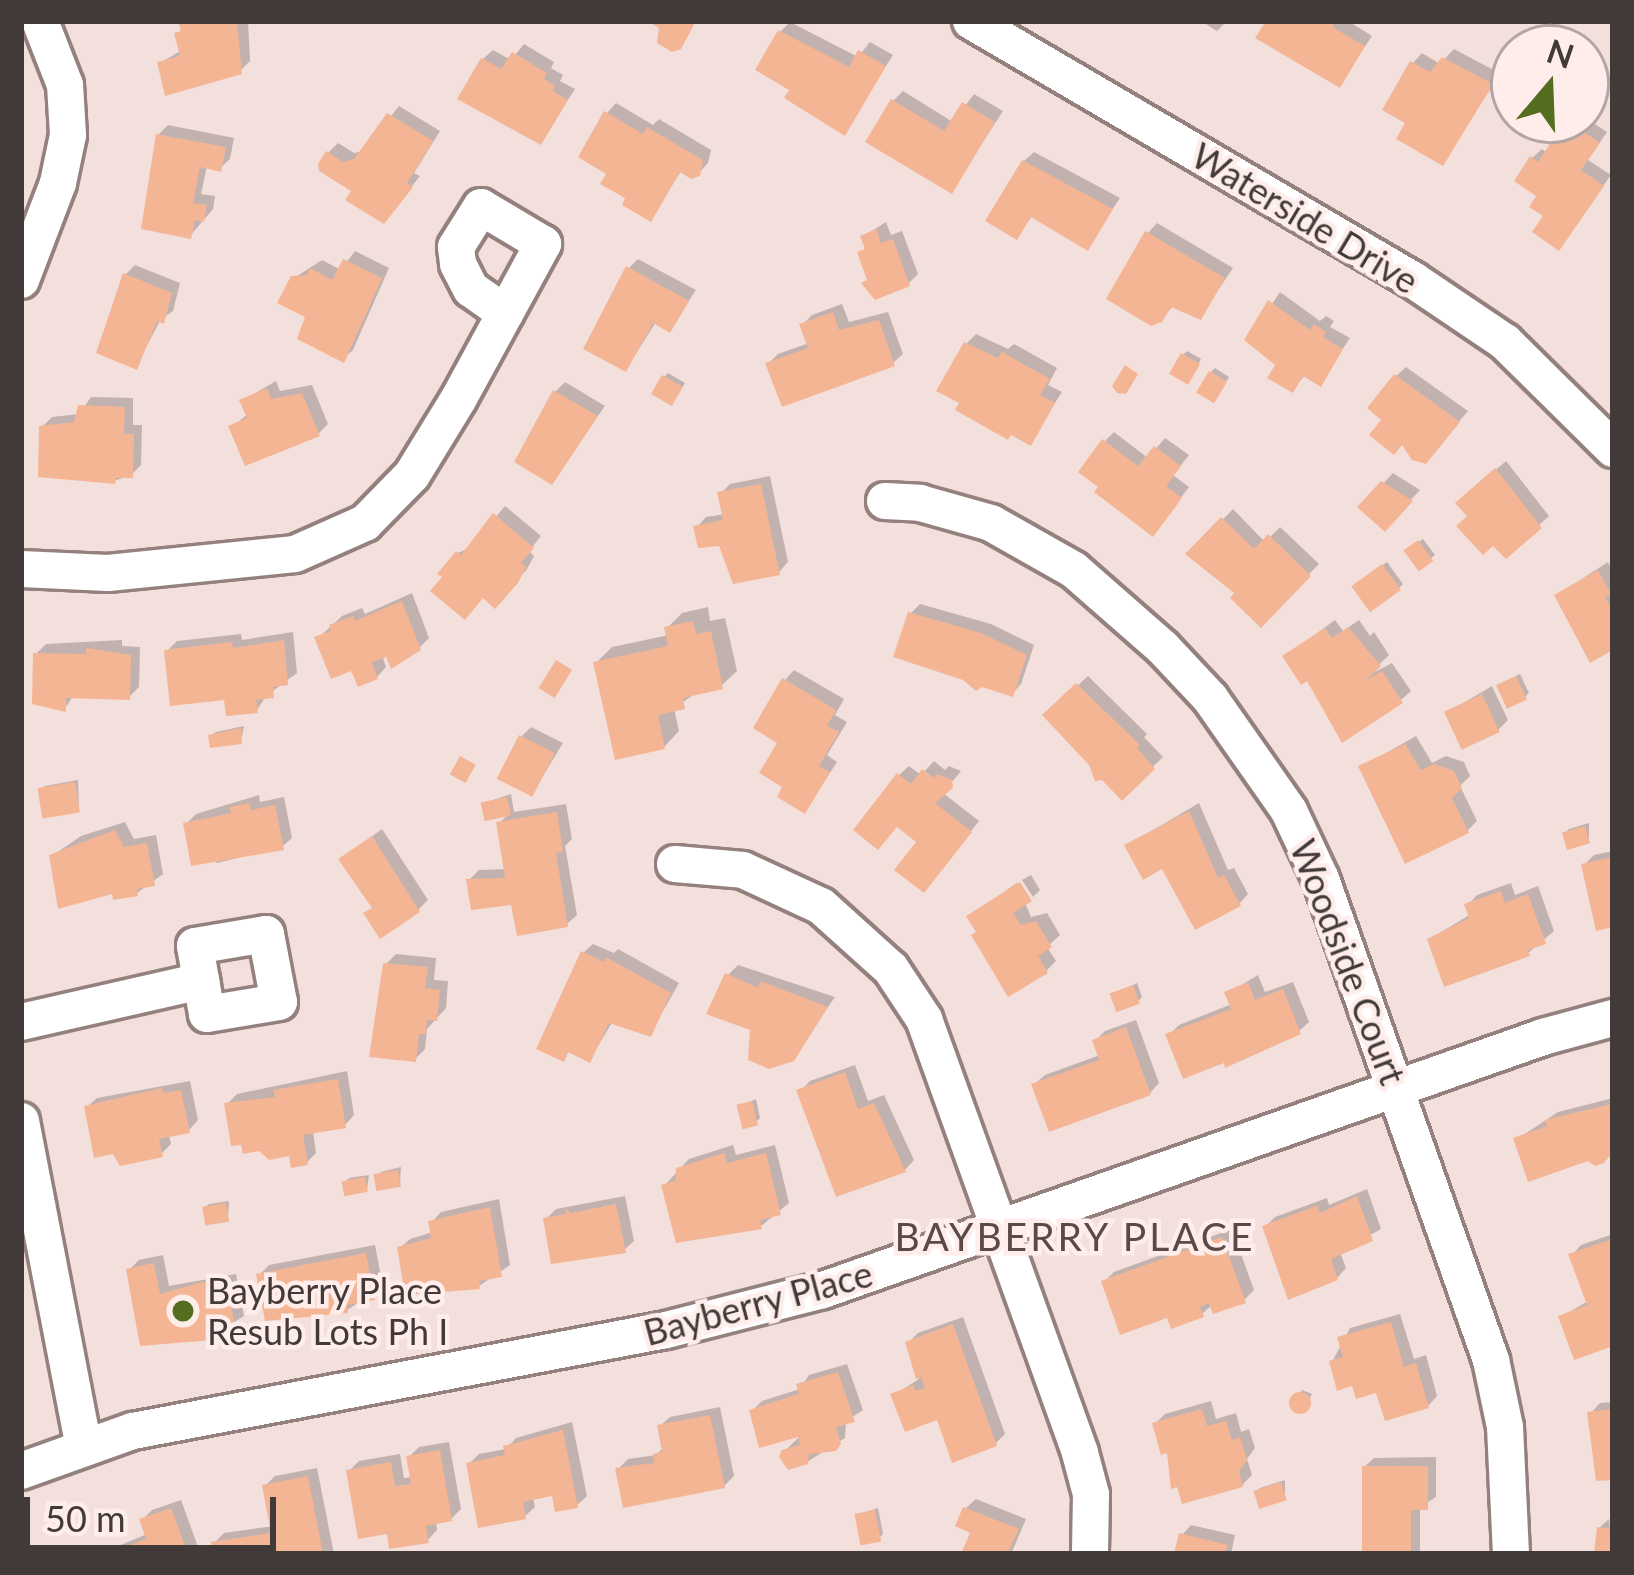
<!DOCTYPE html>
<style>
body{margin:0}
#map{position:relative;width:1634px;height:1575px;overflow:hidden;background:#f3dfdb;font-family:Lato,sans-serif}
div>[style]{position:absolute}
[style*='--x']{left:calc(var(--x)*1px);top:calc(var(--y)*1px);width:calc(var(--w)*1px);rotate:calc(var(--a)*1deg)}
.shadow>*{inset:0;background:#0003;transform-origin:0 0}
.building>*{inset:0;background:#f4b594;transform-origin:0 0}
.round{border-radius:50%}
.roads{filter:drop-shadow(3px 0 #94817e) drop-shadow(-3px 0 #94817e) drop-shadow(0 3px #94817e) drop-shadow(0 -3px #94817e)}
.street>*{height:36px;margin:-18px;padding:0 18px;transform-origin:18px;border-radius:18px;background:#fff}
.dots>*{width:33px;height:33px;translate:-50% -50%;box-sizing:border-box;border:6px solid #feedea;border-radius:50%}
span{translate:-50% -50%;white-space:nowrap;text-align:center;line-height:1.15;-webkit-text-stroke:9px #feedea;paint-order:stroke}
.street-label{font-size:36px;color:#423a38}
.poi-label{font-size:36px;color:#423a38}
.left{translate:0 -50%;text-align:left}
.neighbourhood-label{font-size:39px;color:#5a4946;letter-spacing:3px}
.frame{position:absolute;inset:0;border:24px solid #423a38;pointer-events:none}
.north{position:absolute;left:1490px;top:24px;width:120px;height:120px;box-sizing:border-box;background:#feedea;border:3px solid #b3a5a3;border-radius:50%;rotate:19deg;font-size:33px;font-weight:700;line-height:48px;text-align:center;color:#423a38}
.north::after{content:'';display:block;margin:auto;width:42px;height:54px;background:#556d1e;clip-path:polygon(50% 0,100% 100%,50% 72%,0 100%)}
.scale{position:absolute;left:24px;top:1497px;width:252px;height:54px;box-sizing:border-box;border:6px solid #423a38;border-top:0;padding-left:15px;font-size:36px;line-height:42px;white-space:nowrap;color:#423a38;-webkit-text-stroke:9px #feedea;paint-order:stroke}
</style>
<div id="map">
<div class="shadow">
<div style="clip-path:polygon(180px 21px,248px 21px,250px 61px,240px 71px,160px 63px,182px 50px)"></div>
<div style="clip-path:polygon(1201px 21px,1227px 21px,1217px 31px)"></div>
<div style="clip-path:polygon(1269px 21px,1348px 21px,1372px 36px,1340px 84px)"></div>
<div style="clip-path:polygon(790px 22px,858px 57px,870px 42px,893px 55px,844px 132px,793px 89px,780px 32px)"></div>
<div style="clip-path:polygon(524px 44px,554px 62px,551px 68px,563px 75px,560px 81px,575px 89px,541px 141px,483px 59px,493px 50px,511px 60px)"></div>
<div style="clip-path:polygon(1454px 49px,1503px 75px,1514px 58px,1514px 82px,1500px 74px,1443px 162px,1413px 63px,1422px 53px,1440px 64px)"></div>
<div style="clip-path:polygon(903px 91px,953px 122px,974px 94px,1003px 111px,952px 190px,893px 101px)"></div>
<div style="clip-path:polygon(616px 103px,653px 125px,659px 119px,711px 150px,708px 163px,698px 174px,682px 170px,650px 218px,611px 173px,607px 113px)"></div>
<div style="clip-path:polygon(399px 106px,440px 131px,414px 173px,420px 176px,393px 210px,355px 190px,328px 153px,338px 143px,354px 153px,363px 151px)"></div>
<div style="clip-path:polygon(1586px 118px,1607px 132px,1588px 160px,1611px 175px,1559px 247px,1532px 158px,1542px 149px,1547px 153px,1570px 120px)"></div>
<div style="clip-path:polygon(168px 125px,234px 138px,230px 159px,220px 168px,207px 166px,201px 194px,215px 196px,213px 209px,190px 236px,158px 135px)"></div>
<div style="clip-path:polygon(1034px 152px,1120px 198px,1087px 247px,1033px 215px,1017px 236px,1024px 161px)"></div>
<div style="clip-path:polygon(886px 222px,891px 235px,902px 231px,918px 274px,909px 283px,870px 278px,861px 253px,867px 246px,864px 236px)"></div>
<div style="clip-path:polygon(1157px 223px,1233px 268px,1200px 317px,1174px 305px,1161px 320px,1148px 233px)"></div>
<div style="clip-path:polygon(355px 251px,389px 268px,353px 350px,343px 359px,308px 316px,294px 278px,322px 260px,341px 270px)"></div>
<div style="clip-path:polygon(638px 259px,696px 290px,670px 329px,656px 322px,626px 369px,629px 268px)"></div>
<div style="clip-path:polygon(135px 265px,180px 283px,173px 311px,161px 319px,136px 366px,125px 275px)"></div>
<div style="clip-path:polygon(1280px 292px,1320px 321px,1326px 316px,1334px 321px,1330px 327px,1350px 338px,1320px 383px,1306px 374px,1293px 389px,1279px 364px,1248px 339px)"></div>
<div style="clip-path:polygon(842px 304px,849px 322px,888px 312px,903px 354px,893px 363px,769px 363px,778px 354px,809px 343px,802px 325px,812px 315px)"></div>
<div style="clip-path:polygon(976px 334px,1008px 349px,1014px 344px,1057px 368px,1048px 385px,1062px 392px,1030px 442px,1012px 432px,967px 343px)"></div>
<div style="clip-path:polygon(1187px 351px,1201px 359px,1191px 377px,1183px 355px)"></div>
<div style="clip-path:polygon(1406px 367px,1468px 411px,1435px 450px,1386px 420px,1396px 376px)"></div>
<div style="clip-path:polygon(1215px 368px,1229px 377px,1218px 396px,1211px 372px)"></div>
<div style="clip-path:polygon(668px 373px,685px 383px,676px 398px,664px 377px)"></div>
<div style="clip-path:polygon(276px 381px,280px 391px,312px 385px,328px 424px,318px 434px,232px 427px,248px 414px,243px 400px)"></div>
<div style="clip-path:polygon(565px 382px,605px 406px,552px 481px,555px 392px)"></div>
<div style="clip-path:polygon(91px 397px,133px 398px,133px 425px,142px 425px,141px 465px,131px 475px,114px 481px,42px 427px,52px 417px,79px 414px)"></div>
<div style="clip-path:polygon(1114px 432px,1148px 458px,1165px 438px,1189px 455px,1173px 475px,1189px 487px,1162px 523px,1105px 441px)"></div>
<div style="clip-path:polygon(1506px 461px,1549px 516px,1506px 555px,1470px 516px,1468px 494px)"></div>
<div style="clip-path:polygon(1393px 473px,1420px 490px,1385px 528px,1361px 507px)"></div>
<div style="clip-path:polygon(770px 476px,788px 562px,779px 572px,697px 527px,706px 517px,725px 514px,721px 493px,730px 484px)"></div>
<div style="clip-path:polygon(505px 506px,541px 536px,529px 551px,534px 556px,527px 569px,505px 595px,458px 553px,471px 547px)"></div>
<div style="clip-path:polygon(1233px 509px,1265px 542px,1280px 527px,1319px 564px,1260px 624px,1239px 593px,1189px 554px)"></div>
<div style="left:1423px;top:539px;width:20px;height:20px;rotate:53deg"></div>
<div style="clip-path:polygon(1387px 562px,1403px 584px,1399px 588px,1359px 582px)"></div>
<div style="clip-path:polygon(1608px 562px,1613px 571px,1613px 647px,1557px 595px)"></div>
<div style="clip-path:polygon(412px 593px,429px 638px,419px 648px,382px 655px,386px 667px,377px 677px,353px 667px,318px 638px,342px 616px,362px 608px,365px 614px)"></div>
<div style="clip-path:polygon(920px 604px,991px 624px,1034px 645px,1021px 684px,1012px 694px,982px 683px,910px 614px)"></div>
<div style="clip-path:polygon(708px 607px,710px 621px,725px 618px,737px 671px,721px 686px,699px 691px,674px 708px,679px 731px,664px 747px,597px 662px,612px 647px,669px 635px,667px 628px,682px 613px)"></div>
<div style="clip-path:polygon(1335px 620px,1343px 631px,1359px 620px,1370px 636px,1374px 632px,1389px 655px,1367px 676px,1392px 663px,1411px 691px,1401px 700px,1308px 676px,1286px 656px)"></div>
<div style="clip-path:polygon(293px 632px,297px 673px,266px 696px,257px 710px,227px 697px,167px 651px,177px 641px,241px 634px,242px 640px)"></div>
<div style="clip-path:polygon(122px 640px,122px 646px,140px 647px,139px 687px,129px 697px,74px 695px,65px 708px,36px 654px,46px 644px)"></div>
<div style="clip-path:polygon(794px 670px,844px 699px,835px 715px,847px 722px,827px 755px,837px 762px,805px 811px,787px 786px,785px 680px)"></div>
<div style="clip-path:polygon(1520px 674px,1529px 693px,1525px 697px,1503px 682px)"></div>
<div style="clip-path:polygon(1088px 676px,1147px 734px,1144px 737px,1163px 757px,1122px 796px,1103px 776px,1096px 778px,1093px 765px,1046px 715px)"></div>
<div style="clip-path:polygon(1492px 686px,1508px 720px,1498px 730px,1448px 712px)"></div>
<div style="clip-path:polygon(244px 726px,241px 741px,211px 736px,216px 732px)"></div>
<div style="clip-path:polygon(531px 727px,563px 743px,532px 794px,521px 737px)"></div>
<div style="clip-path:polygon(1416px 736px,1432px 763px,1446px 756px,1464px 762px,1470px 776px,1460px 786px,1477px 821px,1467px 831px,1362px 767px)"></div>
<div style="clip-path:polygon(934px 761px,945px 770px,949px 766px,961px 771px,943px 793px,979px 821px,933px 880px,899px 775px,909px 766px,921px 775px)"></div>
<div style="clip-path:polygon(78px 780px,79px 810px,41px 790px,45px 786px)"></div>
<div style="clip-path:polygon(511px 794px,514px 812px,566px 804px,572px 839px,565px 846px,577px 915px,567px 924px,469px 880px,479px 870px,507px 869px,499px 823px,509px 814px,484px 803px)"></div>
<div style="clip-path:polygon(259px 795px,260px 802px,284px 797px,292px 838px,282px 847px,217px 863px,186px 824px,196px 814px)"></div>
<div style="clip-path:polygon(1199px 803px,1228px 870px,1234px 868px,1248px 894px,1239px 904px,1128px 845px)"></div>
<div style="clip-path:polygon(125px 822px,134px 839px,156px 835px,163px 874px,137px 893px,115px 890px,52px 856px,81px 836px)"></div>
<div style="clip-path:polygon(1589px 823px,1589px 840px,1565px 833px,1569px 829px)"></div>
<div style="clip-path:polygon(382px 829px,428px 900px,418px 910px,374px 907px,342px 859px)"></div>
<div style="clip-path:polygon(1613px 851px,1613px 925px,1585px 864px,1594px 855px)"></div>
<div style="clip-path:polygon(1031px 875px,1040px 890px,1033px 897px,1022px 880px)"></div>
<div style="clip-path:polygon(1017px 883px,1031px 917px,1047px 913px,1060px 935px,1047px 947px,1056px 961px,1046px 971px,979px 931px,969px 916px)"></div>
<div style="clip-path:polygon(1511px 883px,1515px 895px,1538px 886px,1554px 931px,1528px 953px,1430px 939px,1471px 914px,1468px 905px,1477px 895px)"></div>
<div style="clip-path:polygon(593px 944px,614px 953px,618px 949px,679px 983px,650px 1034px,613px 1021px,590px 1059px,571px 1050px,563px 1058px,583px 953px)"></div>
<div style="clip-path:polygon(396px 954px,436px 958px,434px 980px,448px 981px,446px 1008px,427px 1029px,425px 1049px,415px 1059px,386px 964px)"></div>
<div style="clip-path:polygon(738px 965px,835px 997px,792px 1059px,753px 1028px,728px 975px)"></div>
<div style="clip-path:polygon(1258px 975px,1265px 992px,1293px 982px,1309px 1022px,1299px 1031px,1169px 1035px,1179px 1025px,1232px 1004px,1228px 993px)"></div>
<div style="clip-path:polygon(1137px 983px,1142px 997px,1138px 1001px,1114px 994px)"></div>
<div style="clip-path:polygon(1136px 1020px,1159px 1083px,1150px 1093px,1035px 1084px,1045px 1075px,1100px 1055px,1095px 1041px,1105px 1031px)"></div>
<div style="clip-path:polygon(855px 1065px,868px 1101px,884px 1095px,914px 1160px,905px 1170px,800px 1091px,810px 1081px)"></div>
<div style="clip-path:polygon(347px 1071px,354px 1115px,345px 1125px,313px 1131px,316px 1153px,307px 1162px,227px 1104px,237px 1094px)"></div>
<div style="clip-path:polygon(190px 1081px,198px 1120px,189px 1130px,169px 1134px,171px 1144px,161px 1154px,87px 1107px,97px 1098px)"></div>
<div style="clip-path:polygon(1613px 1098px,1613px 1152px,1595px 1162px,1517px 1139px,1558px 1112px)"></div>
<div style="clip-path:polygon(756px 1099px,760px 1118px,756px 1122px,740px 1106px)"></div>
<div style="clip-path:polygon(733px 1145px,736px 1155px,775px 1145px,789px 1203px,761px 1226px,664px 1186px,689px 1159px)"></div>
<div style="clip-path:polygon(401px 1167px,400px 1184px,377px 1176px,381px 1172px)"></div>
<div style="clip-path:polygon(369px 1175px,367px 1190px,345px 1182px,349px 1178px)"></div>
<div style="clip-path:polygon(1367px 1189px,1381px 1229px,1340px 1252px,1346px 1268px,1337px 1278px,1265px 1227px,1275px 1217px,1327px 1198px,1329px 1205px)"></div>
<div style="clip-path:polygon(625px 1196px,634px 1241px,624px 1250px,546px 1219px,556px 1209px)"></div>
<div style="clip-path:polygon(499px 1199px,510px 1265px,479px 1286px,400px 1248px,410px 1239px,433px 1232px,432px 1222px,441px 1212px)"></div>
<div style="clip-path:polygon(229px 1201px,228px 1219px,205px 1208px,209px 1204px)"></div>
<div style="clip-path:polygon(1232px 1229px,1254px 1290px,1244px 1300px,1213px 1304px,1202px 1314px,1169px 1314px,1104px 1282px,1114px 1272px)"></div>
<div style="clip-path:polygon(1613px 1234px,1613px 1343px,1561px 1317px,1588px 1301px,1572px 1255px,1581px 1245px)"></div>
<div style="clip-path:polygon(375px 1245px,383px 1287px,347px 1310px,259px 1275px,269px 1265px)"></div>
<div style="clip-path:polygon(163px 1255px,169px 1286px,236px 1274px,244px 1316px,210px 1337px,129px 1270px,139px 1260px)"></div>
<div style="clip-path:polygon(1400px 1314px,1414px 1359px,1426px 1355px,1437px 1396px,1428px 1406px,1354px 1383px,1332px 1362px,1350px 1328px)"></div>
<div style="clip-path:polygon(963px 1317px,1005px 1434px,996px 1443px,894px 1395px,919px 1379px,908px 1343px,918px 1333px)"></div>
<div style="clip-path:polygon(847px 1364px,863px 1410px,846px 1421px,845px 1438px,807px 1462px,784px 1452px,803px 1433px,752px 1411px,762px 1401px,800px 1389px,809px 1375px)"></div>
<div style="clip-path:polygon(1302px 1390px,1312px 1394px,1303px 1410px,1293px 1405px)"></div>
<div style="clip-path:polygon(1211px 1401px,1216px 1419px,1236px 1413px,1241px 1432px,1249px 1429px,1255px 1448px,1247px 1459px,1252px 1475px,1242px 1485px,1179px 1483px,1155px 1424px,1165px 1414px)"></div>
<div style="clip-path:polygon(1613px 1402px,1613px 1477px,1591px 1413px,1600px 1403px)"></div>
<div style="clip-path:polygon(720px 1407px,734px 1476px,724px 1486px,618px 1469px,628px 1459px,656px 1455px,664px 1447px,660px 1426px,670px 1417px)"></div>
<div style="clip-path:polygon(572px 1422px,587px 1496px,577px 1505px,554px 1493px,533px 1497px,535px 1507px,525px 1516px,469px 1464px,479px 1454px,506px 1449px,516px 1438px)"></div>
<div style="clip-path:polygon(449px 1442px,461px 1509px,451px 1519px,436px 1521px,437px 1530px,428px 1540px,389px 1530px,349px 1471px,359px 1461px,400px 1454px,404px 1478px,413px 1477px,409px 1457px,419px 1447px)"></div>
<div style="clip-path:polygon(1436px 1457px,1436px 1497px,1420px 1507px,1420px 1554px,1365px 1554px,1364px 1467px,1374px 1458px)"></div>
<div style="clip-path:polygon(317px 1468px,334px 1554px,217px 1554px,214px 1543px,224px 1533px,273px 1526px,265px 1486px,275px 1476px)"></div>
<div style="clip-path:polygon(1285px 1480px,1285px 1497px,1256px 1492px,1260px 1488px)"></div>
<div style="clip-path:polygon(976px 1499px,1026px 1519px,1011px 1554px,963px 1554px,974px 1532px,966px 1508px)"></div>
<div style="clip-path:polygon(181px 1500px,198px 1547px,191px 1554px,99px 1554px,147px 1534px,142px 1520px,152px 1510px)"></div>
<div style="clip-path:polygon(878px 1508px,883px 1534px,879px 1538px,857px 1515px)"></div>
<div style="clip-path:polygon(1609px 1519px,1613px 1554px,1597px 1554px,1599px 1528px)"></div>
<div style="clip-path:polygon(1191px 1525px,1235px 1535px,1231px 1554px,1179px 1554px,1182px 1535px)"></div>
</div>
<div class="building">
<div style="clip-path:polygon(178px 21px,237px 21px,242px 74px,165px 96px,157px 62px,180px 56px,174px 33px,181px 31px)"></div>
<div style="clip-path:polygon(647px 21px,696px 21px,681px 49px,672px 52px,657px 43px,659px 28px)"></div>
<div style="clip-path:polygon(1266px 21px,1332px 21px,1334px 28px,1365px 46px,1340px 88px,1255px 38px)"></div>
<div style="clip-path:polygon(778px 30px,849px 67px,858px 50px,886px 66px,845px 136px,784px 98px,789px 90px,755px 70px)"></div>
<div style="clip-path:polygon(512px 52px,547px 73px,544px 79px,555px 86px,553px 91px,568px 100px,541px 145px,457px 99px,481px 58px,501px 69px)"></div>
<div style="clip-path:polygon(1442px 57px,1493px 84px,1443px 166px,1396px 139px,1405px 123px,1382px 110px,1410px 61px,1430px 72px)"></div>
<div style="clip-path:polygon(1509px 59px,1514px 62px,1514px 85px,1499px 77px)"></div>
<div style="clip-path:polygon(891px 99px,944px 131px,962px 102px,995px 122px,952px 194px,865px 142px)"></div>
<div style="clip-path:polygon(604px 111px,643px 134px,647px 127px,703px 160px,700px 176px,691px 179px,680px 172px,651px 222px,622px 205px,625px 198px,600px 184px,606px 174px,578px 157px)"></div>
<div style="clip-path:polygon(387px 113px,433px 141px,407px 183px,413px 187px,384px 224px,345px 200px,351px 191px,319px 171px,318px 164px,326px 151px,343px 162px,354px 159px)"></div>
<div style="clip-path:polygon(1566px 120px,1600px 143px,1581px 170px,1604px 186px,1559px 251px,1532px 232px,1543px 216px,1529px 207px,1536px 196px,1514px 181px,1530px 156px,1538px 162px)"></div>
<div style="clip-path:polygon(156px 134px,226px 147px,221px 172px,200px 167px,193px 203px,207px 205px,204px 222px,195px 220px,191px 239px,141px 229px)"></div>
<div style="clip-path:polygon(1022px 160px,1113px 209px,1088px 251px,1031px 217px,1017px 240px,985px 221px)"></div>
<div style="clip-path:polygon(876px 229px,881px 243px,893px 239px,910px 286px,875px 300px,861px 283px,867px 280px,857px 252px,865px 249px,860px 236px)"></div>
<div style="clip-path:polygon(1145px 231px,1225px 278px,1201px 320px,1171px 307px,1162px 322px,1151px 326px,1106px 299px)"></div>
<div style="clip-path:polygon(343px 259px,382px 278px,344px 363px,297px 339px,305px 317px,277px 303px,291px 276px,307px 275px,310px 268px,332px 280px)"></div>
<div style="clip-path:polygon(626px 266px,689px 301px,670px 333px,653px 323px,626px 372px,583px 349px)"></div>
<div style="clip-path:polygon(123px 273px,172px 293px,164px 324px,157px 321px,137px 370px,96px 353px)"></div>
<div style="clip-path:polygon(1268px 300px,1310px 330px,1314px 324px,1326px 332px,1323px 337px,1343px 349px,1321px 387px,1303px 376px,1293px 393px,1267px 378px,1275px 365px,1244px 340px)"></div>
<div style="clip-path:polygon(833px 312px,839px 330px,879px 320px,895px 366px,782px 407px,765px 363px,808px 348px,799px 324px)"></div>
<div style="clip-path:polygon(964px 342px,998px 358px,1002px 352px,1050px 379px,1040px 395px,1055px 403px,1031px 446px,1011px 435px,1008px 440px,955px 410px,959px 403px,936px 391px)"></div>
<div style="left:1181px;top:353px;width:22px;height:24px;rotate:30deg"></div>
<div style="clip-path:polygon(1125px 365px,1138px 374px,1126px 394px,1117px 393px,1112px 386px)"></div>
<div style="left:1209px;top:371px;width:21px;height:25px;rotate:31deg"></div>
<div style="clip-path:polygon(1394px 374px,1460px 422px,1426px 464px,1412px 460px,1402px 445px,1394px 455px,1369px 435px,1381px 420px,1367px 408px)"></div>
<div style="left:662px;top:375px;width:24px;height:22px;rotate:30deg"></div>
<div style="clip-path:polygon(267px 388px,271px 399px,302px 393px,320px 436px,245px 466px,228px 426px,247px 418px,239px 400px)"></div>
<div style="clip-path:polygon(553px 390px,598px 416px,552px 485px,514px 462px)"></div>
<div style="clip-path:polygon(78px 405px,125px 407px,124px 434px,134px 434px,133px 478px,116px 478px,115px 484px,38px 477px,39px 426px,74px 422px)"></div>
<div style="clip-path:polygon(1102px 439px,1138px 466px,1154px 446px,1181px 466px,1166px 486px,1182px 498px,1153px 537px,1094px 492px,1098px 487px,1078px 472px)"></div>
<div style="clip-path:polygon(1495px 468px,1542px 528px,1506px 559px,1493px 546px,1483px 555px,1456px 526px,1467px 516px,1455px 503px)"></div>
<div style="clip-path:polygon(1381px 481px,1413px 501px,1385px 532px,1357px 507px)"></div>
<div style="clip-path:polygon(761px 484px,780px 575px,733px 584px,719px 546px,698px 548px,693px 526px,723px 520px,717px 492px)"></div>
<div style="clip-path:polygon(493px 513px,534px 548px,521px 563px,526px 567px,518px 583px,495px 609px,483px 598px,465px 620px,430px 591px,442px 577px,437px 574px,456px 551px,461px 555px)"></div>
<div style="clip-path:polygon(1221px 517px,1254px 549px,1268px 534px,1311px 576px,1261px 628px,1230px 598px,1234px 593px,1185px 554px)"></div>
<div style="left:1418px;top:540px;width:26px;height:18px;rotate:54deg"></div>
<div style="left:1382px;top:564px;width:32px;height:38px;rotate:54deg"></div>
<div style="clip-path:polygon(1598px 570px,1611px 594px,1605px 597px,1613px 612px,1613px 650px,1590px 663px,1554px 595px)"></div>
<div style="clip-path:polygon(402px 601px,421px 650px,391px 669px,386px 657px,372px 662px,378px 679px,358px 687px,351px 671px,331px 679px,314px 637px,331px 631px,329px 625px,353px 616px,355px 621px)"></div>
<div style="clip-path:polygon(908px 612px,981px 633px,1027px 655px,1013px 697px,982px 687px,976px 691px,963px 680px,893px 657px)"></div>
<div style="clip-path:polygon(693px 621px,696px 634px,711px 631px,723px 689px,683px 698px,685px 709px,658px 715px,665px 749px,615px 760px,593px 662px,668px 646px,664px 627px)"></div>
<div style="clip-path:polygon(1348px 627px,1381px 666px,1365px 681px,1382px 671px,1403px 703px,1342px 743px,1307px 681px,1301px 685px,1282px 656px,1325px 628px,1332px 638px)"></div>
<div style="clip-path:polygon(284px 640px,288px 685px,273px 687px,274px 698px,256px 700px,258px 713px,226px 716px,224px 700px,170px 706px,164px 650px,232px 642px,233px 648px)"></div>
<div style="clip-path:polygon(86px 648px,131px 655px,130px 700px,66px 698px,66px 712px,32px 704px,33px 653px,86px 654px)"></div>
<div style="left:556px;top:660px;width:19px;height:33px;rotate:32deg"></div>
<div style="left:1516px;top:676px;width:26px;height:22px;rotate:65deg"></div>
<div style="clip-path:polygon(782px 678px,836px 710px,827px 726px,839px 732px,819px 766px,830px 772px,805px 814px,777px 797px,782px 787px,759px 773px,777px 743px,753px 728px)"></div>
<div style="clip-path:polygon(1076px 683px,1140px 745px,1137px 748px,1155px 769px,1122px 801px,1102px 780px,1095px 781px,1089px 765px,1042px 715px)"></div>
<div style="left:1482px;top:694px;width:42px;height:42px;rotate:65deg"></div>
<div style="clip-path:polygon(241px 728px,242px 744px,210px 748px,208px 735px)"></div>
<div style="left:519px;top:735px;width:40px;height:49px;rotate:27deg"></div>
<div style="clip-path:polygon(1405px 744px,1421px 770px,1434px 764px,1454px 771px,1462px 788px,1452px 798px,1469px 833px,1405px 864px,1358px 766px)"></div>
<div style="left:460px;top:756px;width:18px;height:21px;rotate:29deg"></div>
<div style="clip-path:polygon(922px 769px,934px 778px,937px 774px,952px 780px,953px 788px,935px 803px,972px 832px,924px 893px,894px 870px,916px 842px,897px 827px,878px 850px,853px 830px,897px 773px,911px 784px)"></div>
<div style="left:75px;top:782px;width:31px;height:38px;rotate:81deg"></div>
<div style="left:507px;top:797px;width:19px;height:27px;rotate:78deg"></div>
<div style="clip-path:polygon(250px 803px,251px 810px,275px 805px,284px 850px,191px 866px,183px 823px,231px 813px,230px 807px)"></div>
<div style="clip-path:polygon(1189px 811px,1218px 878px,1224px 875px,1241px 906px,1195px 930px,1162px 869px,1143px 880px,1124px 845px)"></div>
<div style="clip-path:polygon(557px 812px,563px 852px,556px 853px,568px 927px,517px 936px,511px 905px,471px 910px,466px 879px,505px 878px,496px 822px)"></div>
<div style="left:1585px;top:826px;width:18px;height:24px;rotate:74deg"></div>
<div style="clip-path:polygon(115px 830px,124px 847px,147px 843px,155px 886px,137px 889px,138px 896px,113px 900px,112px 894px,58px 909px,49px 855px)"></div>
<div style="clip-path:polygon(372px 836px,420px 912px,380px 939px,363px 913px,372px 908px,338px 859px)"></div>
<div style="clip-path:polygon(1613px 857px,1613px 927px,1596px 931px,1581px 864px)"></div>
<div style="clip-path:polygon(1020px 882px,1032px 901px,1013px 913px,1021px 925px,1036px 921px,1052px 947px,1038px 956px,1048px 973px,1008px 997px,971px 935px,976px 932px,966px 916px)"></div>
<div style="clip-path:polygon(1501px 891px,1505px 903px,1528px 894px,1546px 944px,1528px 950px,1530px 956px,1444px 987px,1427px 939px,1469px 918px,1464px 904px)"></div>
<div style="clip-path:polygon(581px 951px,604px 962px,606px 957px,671px 993px,651px 1037px,609px 1023px,590px 1063px,568px 1052px,564px 1062px,536px 1049px)"></div>
<div style="clip-path:polygon(383px 963px,428px 967px,425px 988px,440px 990px,437px 1021px,427px 1020px,426px 1034px,419px 1034px,416px 1062px,369px 1057px)"></div>
<div style="clip-path:polygon(725px 973px,758px 988px,760px 981px,828px 1007px,794px 1061px,769px 1069px,748px 1060px,750px 1030px,706px 1014px)"></div>
<div style="clip-path:polygon(1248px 982px,1255px 1000px,1283px 989px,1301px 1034px,1225px 1068px,1224px 1063px,1183px 1079px,1165px 1034px,1231px 1009px,1224px 992px)"></div>
<div style="left:1133px;top:985px;width:20px;height:25px;rotate:70deg"></div>
<div style="clip-path:polygon(1126px 1027px,1151px 1095px,1049px 1132px,1031px 1084px,1099px 1060px,1092px 1040px)"></div>
<div style="clip-path:polygon(845px 1072px,858px 1109px,874px 1103px,906px 1172px,836px 1197px,796px 1090px)"></div>
<div style="clip-path:polygon(338px 1079px,346px 1128px,303px 1135px,308px 1165px,291px 1168px,289px 1156px,269px 1160px,259px 1151px,243px 1154px,241px 1145px,231px 1146px,224px 1103px,275px 1097px,273px 1090px)"></div>
<div style="clip-path:polygon(162px 1088px,163px 1093px,181px 1090px,190px 1133px,159px 1139px,163px 1157px,120px 1166px,113px 1154px,94px 1158px,84px 1106px)"></div>
<div style="left:752px;top:1101px;width:25px;height:16px;rotate:76deg"></div>
<div style="clip-path:polygon(1611px 1104px,1613px 1152px,1604px 1163px,1595px 1166px,1588px 1161px,1528px 1182px,1513px 1138px,1547px 1126px,1545px 1120px)"></div>
<div style="clip-path:polygon(724px 1153px,727px 1163px,766px 1153px,781px 1215px,760px 1220px,762px 1229px,676px 1243px,661px 1185px,675px 1181px,676px 1168px)"></div>
<div style="left:398px;top:1170px;width:17px;height:25px;rotate:80deg"></div>
<div style="left:365px;top:1177px;width:15px;height:24px;rotate:79deg"></div>
<div style="clip-path:polygon(1357px 1196px,1373px 1241px,1331px 1259px,1338px 1280px,1288px 1300px,1262px 1226px,1317px 1206px,1320px 1213px)"></div>
<div style="left:226px;top:1203px;width:19px;height:24px;rotate:81deg"></div>
<div style="clip-path:polygon(616px 1204px,626px 1253px,551px 1264px,543px 1218px,566px 1214px,565px 1208px,571px 1213px)"></div>
<div style="clip-path:polygon(490px 1207px,502px 1277px,479px 1281px,480px 1289px,405px 1295px,397px 1247px,431px 1238px,428px 1221px)"></div>
<div style="clip-path:polygon(1222px 1237px,1246px 1303px,1213px 1314px,1209px 1303px,1200px 1307px,1204px 1317px,1171px 1329px,1167px 1318px,1120px 1335px,1101px 1281px)"></div>
<div style="clip-path:polygon(1613px 1239px,1613px 1346px,1574px 1360px,1558px 1316px,1587px 1305px,1568px 1254px)"></div>
<div style="clip-path:polygon(366px 1253px,375px 1300px,347px 1305px,348px 1313px,265px 1321px,256px 1274px)"></div>
<div style="clip-path:polygon(154px 1263px,160px 1294px,202px 1282px,227px 1282px,235px 1328px,210px 1333px,212px 1340px,140px 1346px,126px 1269px)"></div>
<div style="clip-path:polygon(1391px 1322px,1404px 1367px,1416px 1363px,1429px 1408px,1385px 1421px,1376px 1393px,1356px 1399px,1352px 1386px,1337px 1391px,1329px 1361px,1343px 1357px,1337px 1337px)"></div>
<div style="clip-path:polygon(953px 1324px,997px 1446px,952px 1463px,937px 1420px,905px 1432px,890px 1394px,913px 1385px,915px 1391px,925px 1388px,921px 1377px,916px 1379px,905px 1342px)"></div>
<div style="clip-path:polygon(838px 1372px,855px 1422px,836px 1427px,841px 1444px,836px 1451px,809px 1454px,808px 1464px,788px 1470px,779px 1457px,782px 1450px,800px 1445px,798px 1437px,759px 1448px,749px 1410px,799px 1394px,796px 1384px)"></div>
<div class="round" style="left:1289px;top:1392px;width:22px;height:22px"></div>
<div style="clip-path:polygon(1202px 1409px,1207px 1426px,1226px 1421px,1232px 1440px,1240px 1437px,1247px 1460px,1239px 1471px,1243px 1487px,1182px 1504px,1177px 1487px,1171px 1489px,1167px 1453px,1161px 1455px,1152px 1423px)"></div>
<div style="clip-path:polygon(1613px 1409px,1613px 1480px,1596px 1481px,1587px 1412px)"></div>
<div style="clip-path:polygon(710px 1415px,725px 1488px,623px 1508px,615px 1468px,654px 1463px,653px 1454px,662px 1452px,657px 1425px)"></div>
<div style="clip-path:polygon(563px 1430px,578px 1508px,555px 1512px,552px 1496px,523px 1502px,526px 1519px,478px 1528px,466px 1463px,505px 1455px,503px 1446px)"></div>
<div style="clip-path:polygon(440px 1450px,452px 1521px,426px 1526px,429px 1543px,389px 1549px,387px 1534px,358px 1539px,346px 1470px,391px 1462px,395px 1486px,411px 1484px,406px 1456px)"></div>
<div style="clip-path:polygon(1362px 1466px,1428px 1466px,1428px 1510px,1411px 1510px,1411px 1554px,1362px 1554px)"></div>
<div style="clip-path:polygon(308px 1476px,323px 1554px,213px 1554px,211px 1542px,271px 1533px,262px 1485px)"></div>
<div style="left:1281px;top:1482px;width:19px;height:29px;rotate:72deg"></div>
<div style="clip-path:polygon(963px 1507px,1019px 1529px,1007px 1554px,961px 1554px,970px 1533px,955px 1526px)"></div>
<div style="clip-path:polygon(171px 1508px,188px 1554px,106px 1554px,146px 1539px,139px 1519px)"></div>
<div style="left:875px;top:1510px;width:32px;height:21px;rotate:79deg"></div>
<div style="clip-path:polygon(1597px 1527px,1613px 1529px,1613px 1554px,1594px 1554px)"></div>
<div style="clip-path:polygon(1179px 1533px,1228px 1545px,1225px 1554px,1174px 1554px)"></div>
</div>
<div class="roads">
<div class="street">
<div style="--x:971;--y:21;--w:512;--a:30.37"></div>
<div style="--x:1413;--y:280;--w:111;--a:34"></div>
<div style="--x:1505;--y:342;--w:152;--a:44.7"></div>
<div style="--x:21;--y:280;--w:104;--a:-69.1"></div>
<div style="--x:58;--y:183;--w:49;--a:-78.2"></div>
<div style="--x:68;--y:135;--w:50;--a:-93.4"></div>
<div style="--x:65;--y:85;--w:69;--a:-111.3"></div>
<div style="--x:885;--y:501;--w:35;--a:3"></div>
<div style="--x:920;--y:503;--w:74;--a:15.7"></div>
<div style="--x:991;--y:523;--w:95;--a:29.5"></div>
<div style="--x:1074;--y:570;--w:118;--a:41.2"></div>
<div style="--x:1163;--y:648;--w:69;--a:46.8"></div>
<div style="--x:1210;--y:698;--w:138;--a:55"></div>
<div style="--x:1289;--y:811;--w:75;--a:64.8"></div>
<div style="--x:1321;--y:879;--w:510;--a:70.54"></div>
<div style="--x:1491;--y:1360;--w:68;--a:78.2"></div>
<div style="--x:1505;--y:1427;--w:127;--a:87.3"></div>
<div style="--x:21;--y:569;--w:87;--a:2.6"></div>
<div style="--x:108;--y:573;--w:188;--a:-5.8"></div>
<div style="--x:295;--y:554;--w:77;--a:-23.9"></div>
<div style="--x:365;--y:523;--w:67;--a:-45.6"></div>
<div style="--x:412;--y:475;--w:88;--a:-58.5"></div>
<div style="--x:458;--y:400;--w:178;--a:-61.4"></div>
<div style="--x:543;--y:244;--w:72;--a:-149.2"></div>
<div style="--x:481;--y:207;--w:47;--a:122"></div>
<div style="--x:456;--y:247;--w:17;--a:83"></div>
<div style="--x:458;--y:264;--w:28;--a:63"></div>
<div style="--x:471;--y:289;--w:42;--a:35.2"></div>
<div style="--x:675;--y:864;--w:68;--a:5"></div>
<div style="--x:743;--y:870;--w:86;--a:24.8"></div>
<div style="--x:821;--y:906;--w:94;--a:42"></div>
<div style="--x:891;--y:969;--w:60;--a:56.6"></div>
<div style="--x:924;--y:1019;--w:461;--a:70.2"></div>
<div style="--x:1080;--y:1453;--w:42;--a:75"></div>
<div style="--x:1091;--y:1494;--w:60;--a:91"></div>
<div style="--x:266;--y:934;--w:69;--a:79.2"></div>
<div style="--x:279;--y:1002;--w:73;--a:170.5"></div>
<div style="--x:207;--y:1014;--w:69;--a:-100"></div>
<div style="--x:195;--y:946;--w:72;--a:-9.6"></div>
<div style="--x:21;--y:1022;--w:185;--a:-12.8"></div>
<div style="--x:21;--y:1121;--w:332;--a:79.1"></div>
<div style="--x:21;--y:1471;--w:119;--a:-19.7"></div>
<div style="--x:133;--y:1431;--w:542;--a:-10.73"></div>
<div style="--x:666;--y:1330;--w:162;--a:-14.3"></div>
<div style="--x:823;--y:1290;--w:763;--a:-19.36"></div>
<div style="--x:1543;--y:1037;--w:73;--a:-15.2"></div>
</div>
</div>
<div class="dots">
<div style="left:183px;top:1311px;background:#556d1e"></div>
</div>
<div class="street-label">
<span style="left:1305px;top:218px;rotate:31deg">Waterside Drive</span>
<span style="left:1348px;top:962px;rotate:69deg">Woodside Court</span>
<span style="left:758px;top:1303px;rotate:-15deg">Bayberry Place</span>
</div>
<div class="poi-label">
<span class="left" style="left:207px;top:1311px">Bayberry Place<br>Resub Lots Ph I</span>
</div>
<div class="neighbourhood-label">
<span style="left:1075px;top:1236px">BAYBERRY PLACE</span>
</div>
<div class="frame"></div>
<div class="north">N</div>
<div class="scale">50 m</div>
</div>
